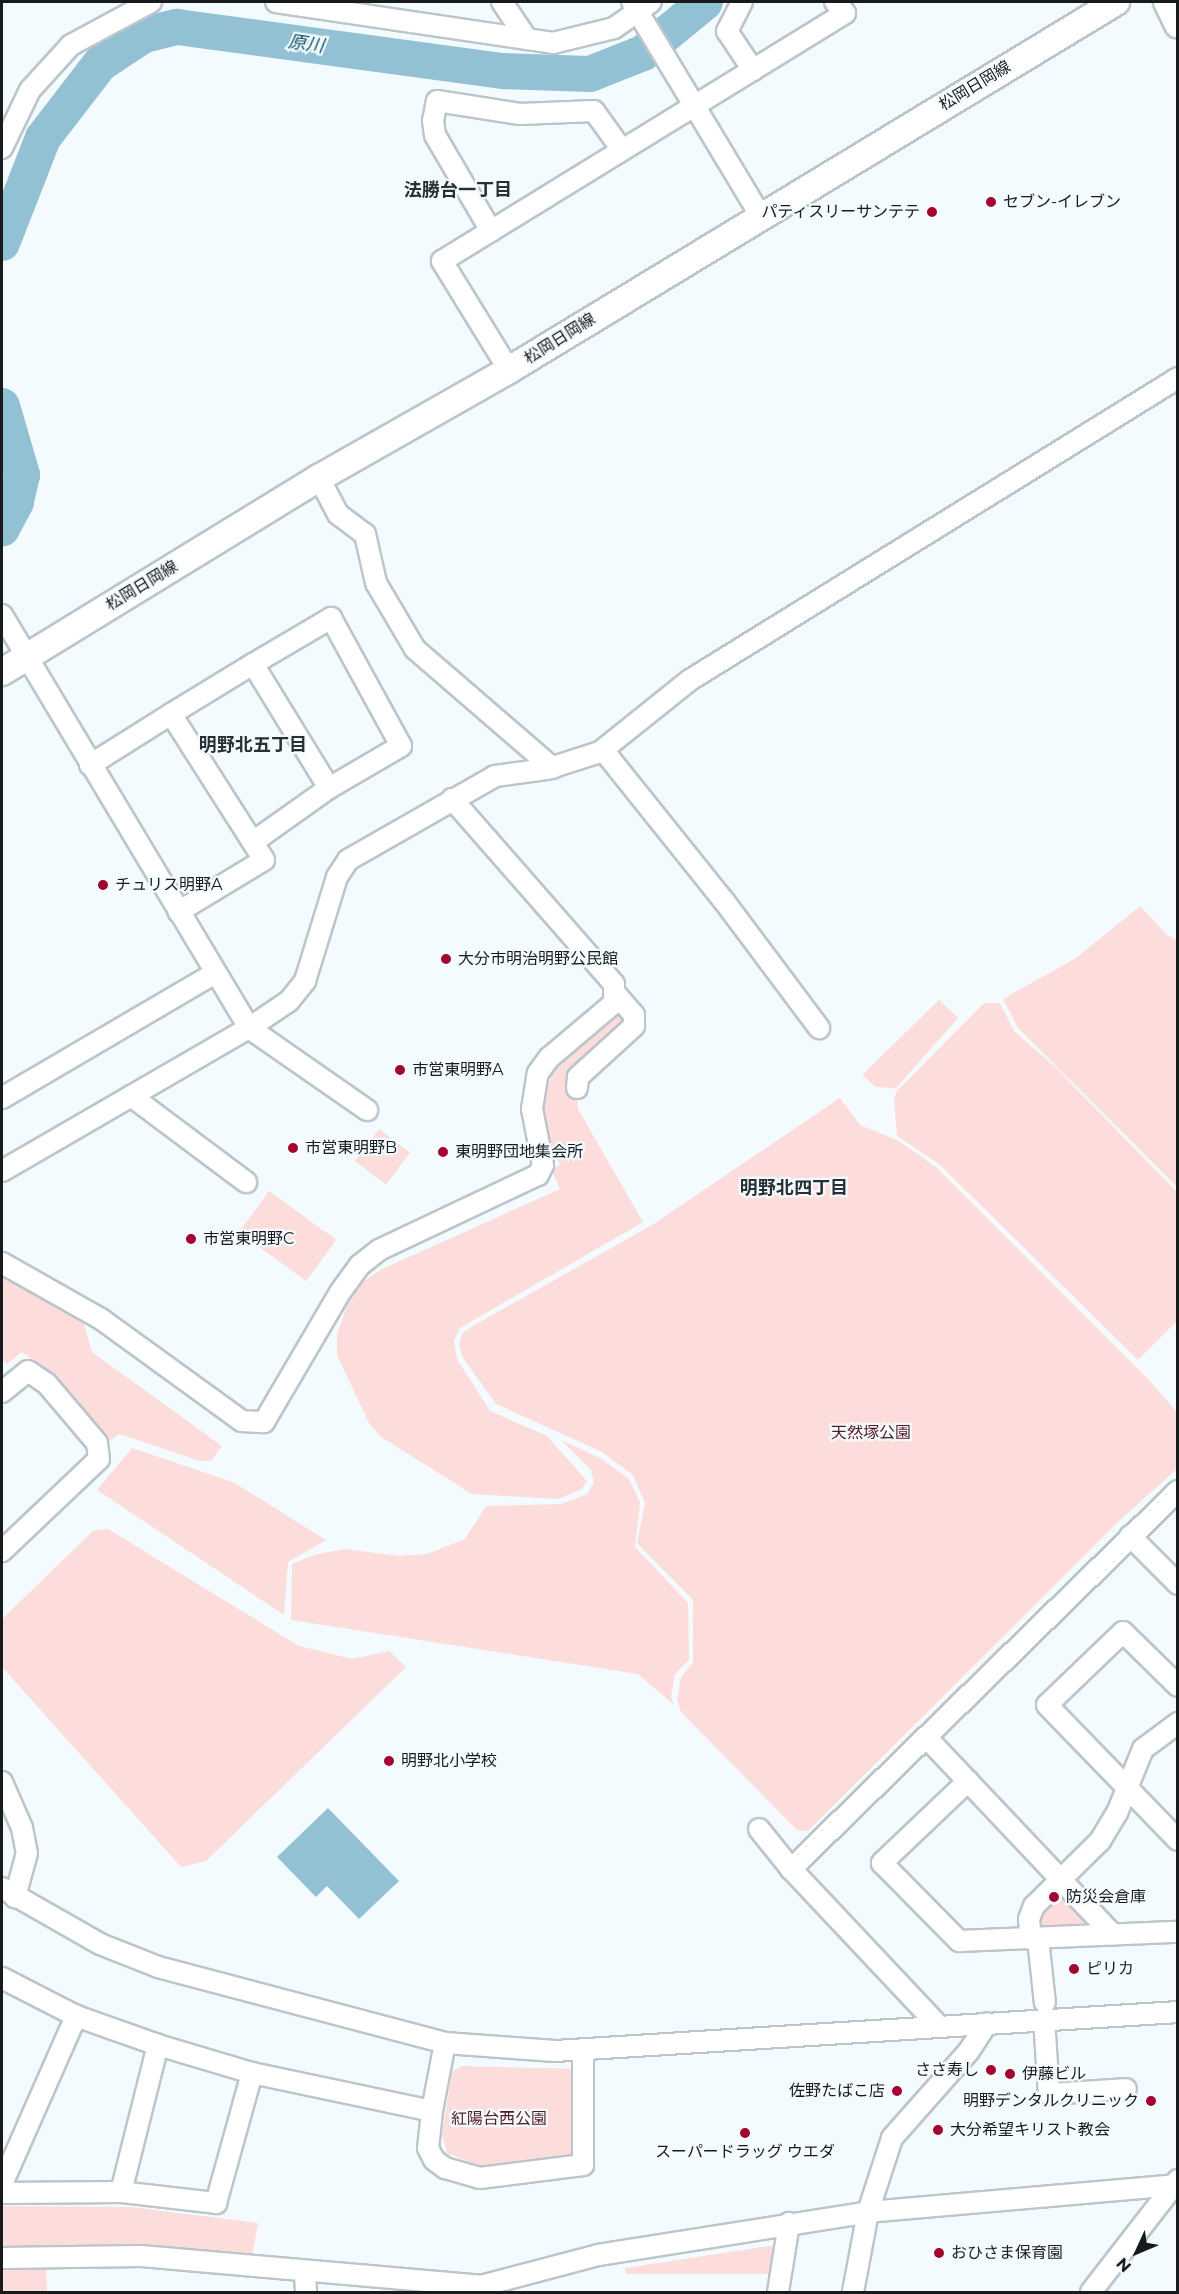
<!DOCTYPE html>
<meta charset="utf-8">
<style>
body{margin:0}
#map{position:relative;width:1179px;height:2294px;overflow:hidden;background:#f3fbfe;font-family:Montserrat,"Noto Sans JP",sans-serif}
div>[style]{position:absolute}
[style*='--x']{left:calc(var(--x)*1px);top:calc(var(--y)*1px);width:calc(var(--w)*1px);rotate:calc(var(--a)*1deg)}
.green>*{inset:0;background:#fddcdc;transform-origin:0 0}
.water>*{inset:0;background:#92c1d3}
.river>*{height:36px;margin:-18px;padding:0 18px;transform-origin:18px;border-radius:18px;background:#92c1d3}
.roads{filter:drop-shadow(2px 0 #bcc6ca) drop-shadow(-2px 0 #bcc6ca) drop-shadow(0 2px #bcc6ca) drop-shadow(0 -2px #bcc6ca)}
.minor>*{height:20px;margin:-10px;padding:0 10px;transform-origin:10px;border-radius:10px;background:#fff}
.major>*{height:26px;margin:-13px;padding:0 13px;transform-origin:13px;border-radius:13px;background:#fff}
.dots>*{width:16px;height:16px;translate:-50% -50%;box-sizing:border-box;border:3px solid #f3fbfe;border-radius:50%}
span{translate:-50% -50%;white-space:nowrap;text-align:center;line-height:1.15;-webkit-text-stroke:4.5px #f3fbfe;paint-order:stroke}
.street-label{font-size:16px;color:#171b1c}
.poi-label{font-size:16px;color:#171b1c}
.left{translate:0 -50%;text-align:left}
.right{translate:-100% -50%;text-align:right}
.park-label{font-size:16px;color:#561c22}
.water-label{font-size:18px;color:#0c4d60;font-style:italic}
.neighbourhood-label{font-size:18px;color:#283033;font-weight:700}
.frame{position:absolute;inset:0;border:3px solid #171b1c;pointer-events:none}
.north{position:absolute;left:1107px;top:2222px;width:60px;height:60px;-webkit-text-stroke:4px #f3fbfe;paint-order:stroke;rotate:226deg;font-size:16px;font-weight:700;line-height:24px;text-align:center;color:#171b1c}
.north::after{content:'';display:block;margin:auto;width:21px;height:27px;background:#171b1c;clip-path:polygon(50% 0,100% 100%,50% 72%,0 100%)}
</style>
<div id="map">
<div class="green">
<div style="clip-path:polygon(1140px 906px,1167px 935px,1177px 940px,1177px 1187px,1018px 1028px,1003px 999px,1076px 958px)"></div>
<div style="clip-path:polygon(939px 1000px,958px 1018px,896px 1088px,876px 1087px,862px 1075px)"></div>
<div style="clip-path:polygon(984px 1003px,1000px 1003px,1014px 1031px,1053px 1065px,1177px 1192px,1177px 1321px,1138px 1360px,939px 1164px,897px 1136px,894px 1098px,897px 1091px)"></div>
<div style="clip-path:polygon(624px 1012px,632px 1024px,575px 1077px,578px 1109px,643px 1222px,460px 1328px,454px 1340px,457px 1359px,490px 1411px,547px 1436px,587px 1481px,582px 1489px,558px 1499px,472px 1494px,381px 1437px,369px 1423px,337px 1355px,337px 1335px,346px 1308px,361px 1283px,382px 1269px,560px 1189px,551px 1169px,560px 1165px,538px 1110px,557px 1062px)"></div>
<div style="clip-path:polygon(840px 1098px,860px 1125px,897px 1140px,936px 1167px,1151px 1382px,1177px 1412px,1177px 1469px,1120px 1520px,808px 1831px,797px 1830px,681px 1712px,677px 1700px,681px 1677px,693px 1663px,693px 1600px,637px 1543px,645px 1503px,633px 1475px,602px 1452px,496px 1404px,463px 1358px,459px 1346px,462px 1334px,471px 1327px,652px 1225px)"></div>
<div style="left:379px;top:1129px;width:39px;height:40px;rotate:37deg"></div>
<div style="left:269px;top:1191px;width:83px;height:51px;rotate:36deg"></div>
<div style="clip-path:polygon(2px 1277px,84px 1324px,92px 1352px,222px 1446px,211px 1461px,200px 1461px,120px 1434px,108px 1442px,54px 1377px,22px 1352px,7px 1364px,2px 1359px)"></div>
<div style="clip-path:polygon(561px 1440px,600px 1458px,629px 1479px,640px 1503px,635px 1547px,688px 1603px,689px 1660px,675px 1674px,671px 1697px,674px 1705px,638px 1674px,291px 1620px,292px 1564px,314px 1555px,345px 1549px,399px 1556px,427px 1554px,465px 1539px,486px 1506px,561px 1504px,587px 1494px,594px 1483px,591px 1470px)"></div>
<div style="clip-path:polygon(132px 1448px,233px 1482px,326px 1540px,288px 1562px,284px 1615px,97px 1490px)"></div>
<div style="clip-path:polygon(108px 1529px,299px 1646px,352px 1659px,389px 1651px,406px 1667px,206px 1861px,181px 1867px,2px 1667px,2px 1619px,93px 1531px)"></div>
<div style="clip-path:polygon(1059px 1887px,1085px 1913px,1082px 1927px,1038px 1928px,1038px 1908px)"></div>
<div style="clip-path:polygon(462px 2066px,577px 2069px,573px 2157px,485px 2168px,447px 2153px,442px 2134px,452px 2072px)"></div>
<div style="clip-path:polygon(2px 2206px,130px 2207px,258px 2223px,252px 2256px,146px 2247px,2px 2251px)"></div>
<div style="clip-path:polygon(776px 2245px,769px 2274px,626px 2274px,625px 2268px)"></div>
<div style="left:46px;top:2263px;width:29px;height:44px;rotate:88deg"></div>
</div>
<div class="water">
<div style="clip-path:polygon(328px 1808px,399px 1881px,359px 1919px,327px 1886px,316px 1897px,277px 1857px)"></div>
</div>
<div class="river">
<div style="--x:2;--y:243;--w:113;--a:-68.7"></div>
<div style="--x:43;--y:138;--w:93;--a:-52.4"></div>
<div style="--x:100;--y:64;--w:53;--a:-33.4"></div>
<div style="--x:144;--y:35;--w:34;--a:-14"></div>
<div style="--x:177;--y:27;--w:330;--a:7.7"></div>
<div style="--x:504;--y:71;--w:86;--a:2"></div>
<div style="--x:590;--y:74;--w:57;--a:-21.6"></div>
<div style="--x:643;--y:53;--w:80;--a:-39.4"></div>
<div style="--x:2;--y:406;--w:72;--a:73.8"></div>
<div style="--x:22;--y:475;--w:28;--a:103"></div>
<div style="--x:16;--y:502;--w:30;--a:118"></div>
</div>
<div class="roads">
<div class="minor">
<div style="--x:276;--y:2;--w:280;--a:8.4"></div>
<div style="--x:553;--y:43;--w:63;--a:-13.8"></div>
<div style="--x:614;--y:28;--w:45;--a:-35.1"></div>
<div style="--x:502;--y:2;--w:45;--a:56"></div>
<div style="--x:632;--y:2;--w:249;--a:59"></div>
<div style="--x:742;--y:2;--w:33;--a:117"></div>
<div style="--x:727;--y:31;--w:47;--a:56.3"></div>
<div style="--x:2;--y:148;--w:64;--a:-64.2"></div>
<div style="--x:30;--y:90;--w:61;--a:-47.7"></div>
<div style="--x:71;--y:45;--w:91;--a:-28.3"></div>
<div style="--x:491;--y:231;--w:111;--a:-120.3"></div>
<div style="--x:435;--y:135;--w:14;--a:-98"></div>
<div style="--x:433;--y:121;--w:20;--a:-79"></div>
<div style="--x:437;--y:101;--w:84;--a:8.9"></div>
<div style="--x:520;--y:114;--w:74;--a:-2.3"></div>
<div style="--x:594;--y:111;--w:48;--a:54.3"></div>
<div style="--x:509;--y:370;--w:128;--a:-121.6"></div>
<div style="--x:442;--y:261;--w:473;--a:-31.6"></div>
<div style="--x:845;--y:13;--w:15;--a:-132"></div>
<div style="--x:319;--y:478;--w:41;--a:62.2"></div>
<div style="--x:338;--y:514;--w:34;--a:37"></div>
<div style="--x:365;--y:534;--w:50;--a:77.3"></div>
<div style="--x:376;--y:583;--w:77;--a:59.4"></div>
<div style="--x:415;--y:649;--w:182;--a:40.8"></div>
<div style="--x:2;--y:615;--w:481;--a:59.1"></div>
<div style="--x:249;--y:1028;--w:144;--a:34.8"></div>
<div style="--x:171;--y:714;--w:96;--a:-31.4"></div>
<div style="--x:253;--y:664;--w:91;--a:-30.5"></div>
<div style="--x:331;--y:618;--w:146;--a:61.3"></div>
<div style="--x:401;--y:746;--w:83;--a:149.7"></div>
<div style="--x:329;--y:788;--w:145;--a:-121.5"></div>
<div style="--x:603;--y:750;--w:193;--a:51.3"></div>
<div style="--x:724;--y:901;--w:159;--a:53.2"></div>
<div style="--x:90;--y:765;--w:96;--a:-32.2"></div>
<div style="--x:171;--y:714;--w:173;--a:57.5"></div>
<div style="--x:264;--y:860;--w:100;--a:148.8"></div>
<div style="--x:253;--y:842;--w:93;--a:-35.4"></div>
<div style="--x:577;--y:1088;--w:11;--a:-85"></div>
<div style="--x:578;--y:1077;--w:76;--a:-42.3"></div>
<div style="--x:634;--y:1026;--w:11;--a:-90"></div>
<div style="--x:634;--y:1015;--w:30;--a:-131"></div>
<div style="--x:131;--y:1096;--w:144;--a:36.8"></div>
<div style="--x:2;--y:1098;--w:247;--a:-30.4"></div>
<div style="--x:2;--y:1171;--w:285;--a:-30.1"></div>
<div style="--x:249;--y:1028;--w:48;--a:-34"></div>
<div style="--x:289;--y:1001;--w:26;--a:-51"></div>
<div style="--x:305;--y:981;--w:109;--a:-72.9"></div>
<div style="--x:337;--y:877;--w:20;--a:-57"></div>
<div style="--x:348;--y:860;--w:169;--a:-29.7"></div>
<div style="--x:495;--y:776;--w:52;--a:-7.7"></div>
<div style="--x:547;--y:769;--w:56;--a:-17.8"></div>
<div style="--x:600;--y:752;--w:115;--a:-38.7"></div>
<div style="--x:690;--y:680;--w:574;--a:-31.75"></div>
<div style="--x:2;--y:1263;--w:114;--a:29.5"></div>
<div style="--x:101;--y:1319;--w:174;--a:35.9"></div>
<div style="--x:242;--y:1421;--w:22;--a:3"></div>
<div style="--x:264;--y:1422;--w:152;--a:-59.6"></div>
<div style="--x:341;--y:1291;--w:32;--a:-54"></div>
<div style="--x:360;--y:1265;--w:24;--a:-38"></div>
<div style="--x:379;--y:1250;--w:176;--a:-25.3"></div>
<div style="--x:538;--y:1175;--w:11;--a:-63"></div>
<div style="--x:543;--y:1165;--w:57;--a:-101.1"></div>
<div style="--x:532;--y:1109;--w:36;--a:-81"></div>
<div style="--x:538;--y:1073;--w:19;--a:-54"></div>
<div style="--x:549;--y:1058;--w:85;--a:-40.2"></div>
<div style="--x:614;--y:1003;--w:19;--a:-90"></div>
<div style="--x:614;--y:984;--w:246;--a:-131.2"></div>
<div style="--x:2;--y:1392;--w:33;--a:-39"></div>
<div style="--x:28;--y:1371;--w:23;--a:34"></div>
<div style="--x:47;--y:1384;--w:77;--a:49.7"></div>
<div style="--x:97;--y:1443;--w:16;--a:83"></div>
<div style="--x:99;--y:1459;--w:134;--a:136.5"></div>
<div style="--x:1130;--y:1536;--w:68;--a:45"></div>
<div style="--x:1178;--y:1686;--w:77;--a:-135.5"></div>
<div style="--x:1123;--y:1632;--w:105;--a:136.2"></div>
<div style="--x:1047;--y:1705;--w:188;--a:45.9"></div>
<div style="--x:926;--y:1737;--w:272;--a:46.6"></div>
<div style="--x:968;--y:1781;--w:119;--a:136.4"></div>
<div style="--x:882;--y:1863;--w:110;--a:45.4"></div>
<div style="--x:959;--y:1941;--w:219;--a:-2.4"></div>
<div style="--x:2;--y:1782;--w:50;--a:66.5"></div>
<div style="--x:22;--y:1828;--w:25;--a:79"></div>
<div style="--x:27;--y:1853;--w:46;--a:105.3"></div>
<div style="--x:759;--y:1829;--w:51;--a:51.3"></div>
<div style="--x:2;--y:1888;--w:113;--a:29.7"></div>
<div style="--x:100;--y:1944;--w:62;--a:21.6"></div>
<div style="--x:158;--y:1967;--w:297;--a:14.8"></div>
<div style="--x:445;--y:2043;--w:110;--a:4.2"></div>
<div style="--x:555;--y:2051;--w:624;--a:-3.58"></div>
<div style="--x:1031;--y:1939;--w:20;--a:-96"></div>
<div style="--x:1029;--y:1919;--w:14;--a:-69"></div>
<div style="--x:1034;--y:1906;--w:93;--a:-44.6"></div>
<div style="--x:1100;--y:1841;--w:33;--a:-59"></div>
<div style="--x:1117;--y:1813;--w:69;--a:-67.9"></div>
<div style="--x:1143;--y:1749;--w:44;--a:-36.6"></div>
<div style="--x:1038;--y:1939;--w:64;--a:83.8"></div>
<div style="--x:2;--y:1978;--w:83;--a:27.2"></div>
<div style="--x:76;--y:2016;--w:87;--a:19.5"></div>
<div style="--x:158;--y:2045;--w:98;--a:16.6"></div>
<div style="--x:252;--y:2073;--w:184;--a:11.9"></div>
<div style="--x:432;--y:2111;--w:69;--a:-79.2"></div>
<div style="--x:1044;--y:2019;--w:75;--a:86.2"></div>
<div style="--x:1049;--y:2094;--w:77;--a:-3.7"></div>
<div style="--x:938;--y:2025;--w:214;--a:-133.3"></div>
<div style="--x:791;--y:1869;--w:541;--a:-44.33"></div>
<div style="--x:432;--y:2111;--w:37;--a:96"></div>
<div style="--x:428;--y:2148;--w:13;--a:63"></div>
<div style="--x:434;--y:2160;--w:14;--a:36"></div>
<div style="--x:445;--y:2168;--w:36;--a:16"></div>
<div style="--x:480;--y:2178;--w:104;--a:-7.2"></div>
<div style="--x:583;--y:2165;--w:116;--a:-90"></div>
<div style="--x:2;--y:2184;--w:184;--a:-66.2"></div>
<div style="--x:121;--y:2192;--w:152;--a:-75.9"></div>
<div style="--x:2;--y:2193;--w:119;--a:-0.5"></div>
<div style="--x:121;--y:2192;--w:96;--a:6.6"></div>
<div style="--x:216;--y:2203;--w:135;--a:-74.5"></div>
<div style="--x:2;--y:2258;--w:139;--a:-0.8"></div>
<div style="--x:141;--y:2256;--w:341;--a:5"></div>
<div style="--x:481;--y:2286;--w:121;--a:-14.8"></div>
<div style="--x:598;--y:2255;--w:273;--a:-9"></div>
<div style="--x:868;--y:2212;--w:78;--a:-72"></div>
<div style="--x:892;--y:2138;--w:116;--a:-48.5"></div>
<div style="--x:969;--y:2051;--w:33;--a:-57"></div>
<div style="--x:305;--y:2273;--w:19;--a:87"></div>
<div style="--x:778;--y:2292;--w:70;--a:-80.9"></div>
<div style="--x:853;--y:2292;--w:81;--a:-79.4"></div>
<div style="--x:868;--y:2212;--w:307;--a:-5"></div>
<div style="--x:1091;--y:2292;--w:142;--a:-52.2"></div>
</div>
<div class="major">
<div style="--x:1167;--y:2;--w:25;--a:64"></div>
<div style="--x:2;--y:672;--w:372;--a:-31.5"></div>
<div style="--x:319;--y:478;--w:219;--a:-29.6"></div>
<div style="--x:509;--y:370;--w:710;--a:-31.23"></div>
</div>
</div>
<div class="dots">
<div style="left:991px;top:202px;background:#a30430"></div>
<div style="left:932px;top:212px;background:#a30430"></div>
<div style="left:103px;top:885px;background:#a30430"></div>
<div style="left:446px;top:959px;background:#a30430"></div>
<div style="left:400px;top:1070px;background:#a30430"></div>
<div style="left:293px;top:1148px;background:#a30430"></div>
<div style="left:443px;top:1152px;background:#a30430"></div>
<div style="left:191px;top:1239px;background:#a30430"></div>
<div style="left:389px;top:1761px;background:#a30430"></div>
<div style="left:1054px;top:1897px;background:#a30430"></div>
<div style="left:1074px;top:1969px;background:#a30430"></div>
<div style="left:991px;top:2070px;background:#a30430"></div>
<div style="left:1010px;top:2074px;background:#a30430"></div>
<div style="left:897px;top:2091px;background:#a30430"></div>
<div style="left:1151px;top:2101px;background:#a30430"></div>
<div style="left:938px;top:2130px;background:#a30430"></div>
<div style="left:745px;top:2133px;background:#a30430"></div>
<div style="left:939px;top:2253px;background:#a30430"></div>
</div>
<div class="street-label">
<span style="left:975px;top:86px;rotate:-31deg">松岡日岡線</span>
<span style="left:560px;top:339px;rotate:-32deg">松岡日岡線</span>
<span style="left:142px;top:586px;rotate:-31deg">松岡日岡線</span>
</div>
<div class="poi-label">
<span class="left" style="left:1003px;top:202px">セブン-イレブン</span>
<span class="right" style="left:920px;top:212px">パティスリーサンテテ</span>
<span class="left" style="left:115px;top:885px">チュリス明野A</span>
<span class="left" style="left:458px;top:959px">大分市明治明野公民館</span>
<span class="left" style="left:412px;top:1070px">市営東明野A</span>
<span class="left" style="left:305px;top:1148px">市営東明野B</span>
<span class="left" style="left:455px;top:1152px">東明野団地集会所</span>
<span class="left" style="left:203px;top:1239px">市営東明野C</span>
<span class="left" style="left:401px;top:1761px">明野北小学校</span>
<span class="left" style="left:1066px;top:1897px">防災会倉庫</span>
<span class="left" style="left:1086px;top:1969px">ピリカ</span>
<span class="right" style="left:979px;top:2070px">ささ寿し</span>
<span class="left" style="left:1022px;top:2074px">伊藤ビル</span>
<span class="right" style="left:885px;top:2091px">佐野たばこ店</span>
<span class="right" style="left:1139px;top:2101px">明野デンタルクリニック</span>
<span class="left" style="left:950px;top:2130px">大分希望キリスト教会</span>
<span style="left:745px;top:2152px">スーパードラッグ ウエダ</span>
<span class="left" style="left:951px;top:2253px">おひさま保育園</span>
</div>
<div class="park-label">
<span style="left:871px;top:1433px">天然塚公園</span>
<span style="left:499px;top:2119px">紅陽台西公園</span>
</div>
<div class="water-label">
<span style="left:306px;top:44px;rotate:8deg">原川</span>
</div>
<div class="neighbourhood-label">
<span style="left:458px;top:190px">法勝台一丁目</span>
<span style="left:253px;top:745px">明野北五丁目</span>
<span style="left:794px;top:1188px">明野北四丁目</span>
</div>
<div class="frame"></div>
<div class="north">N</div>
</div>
